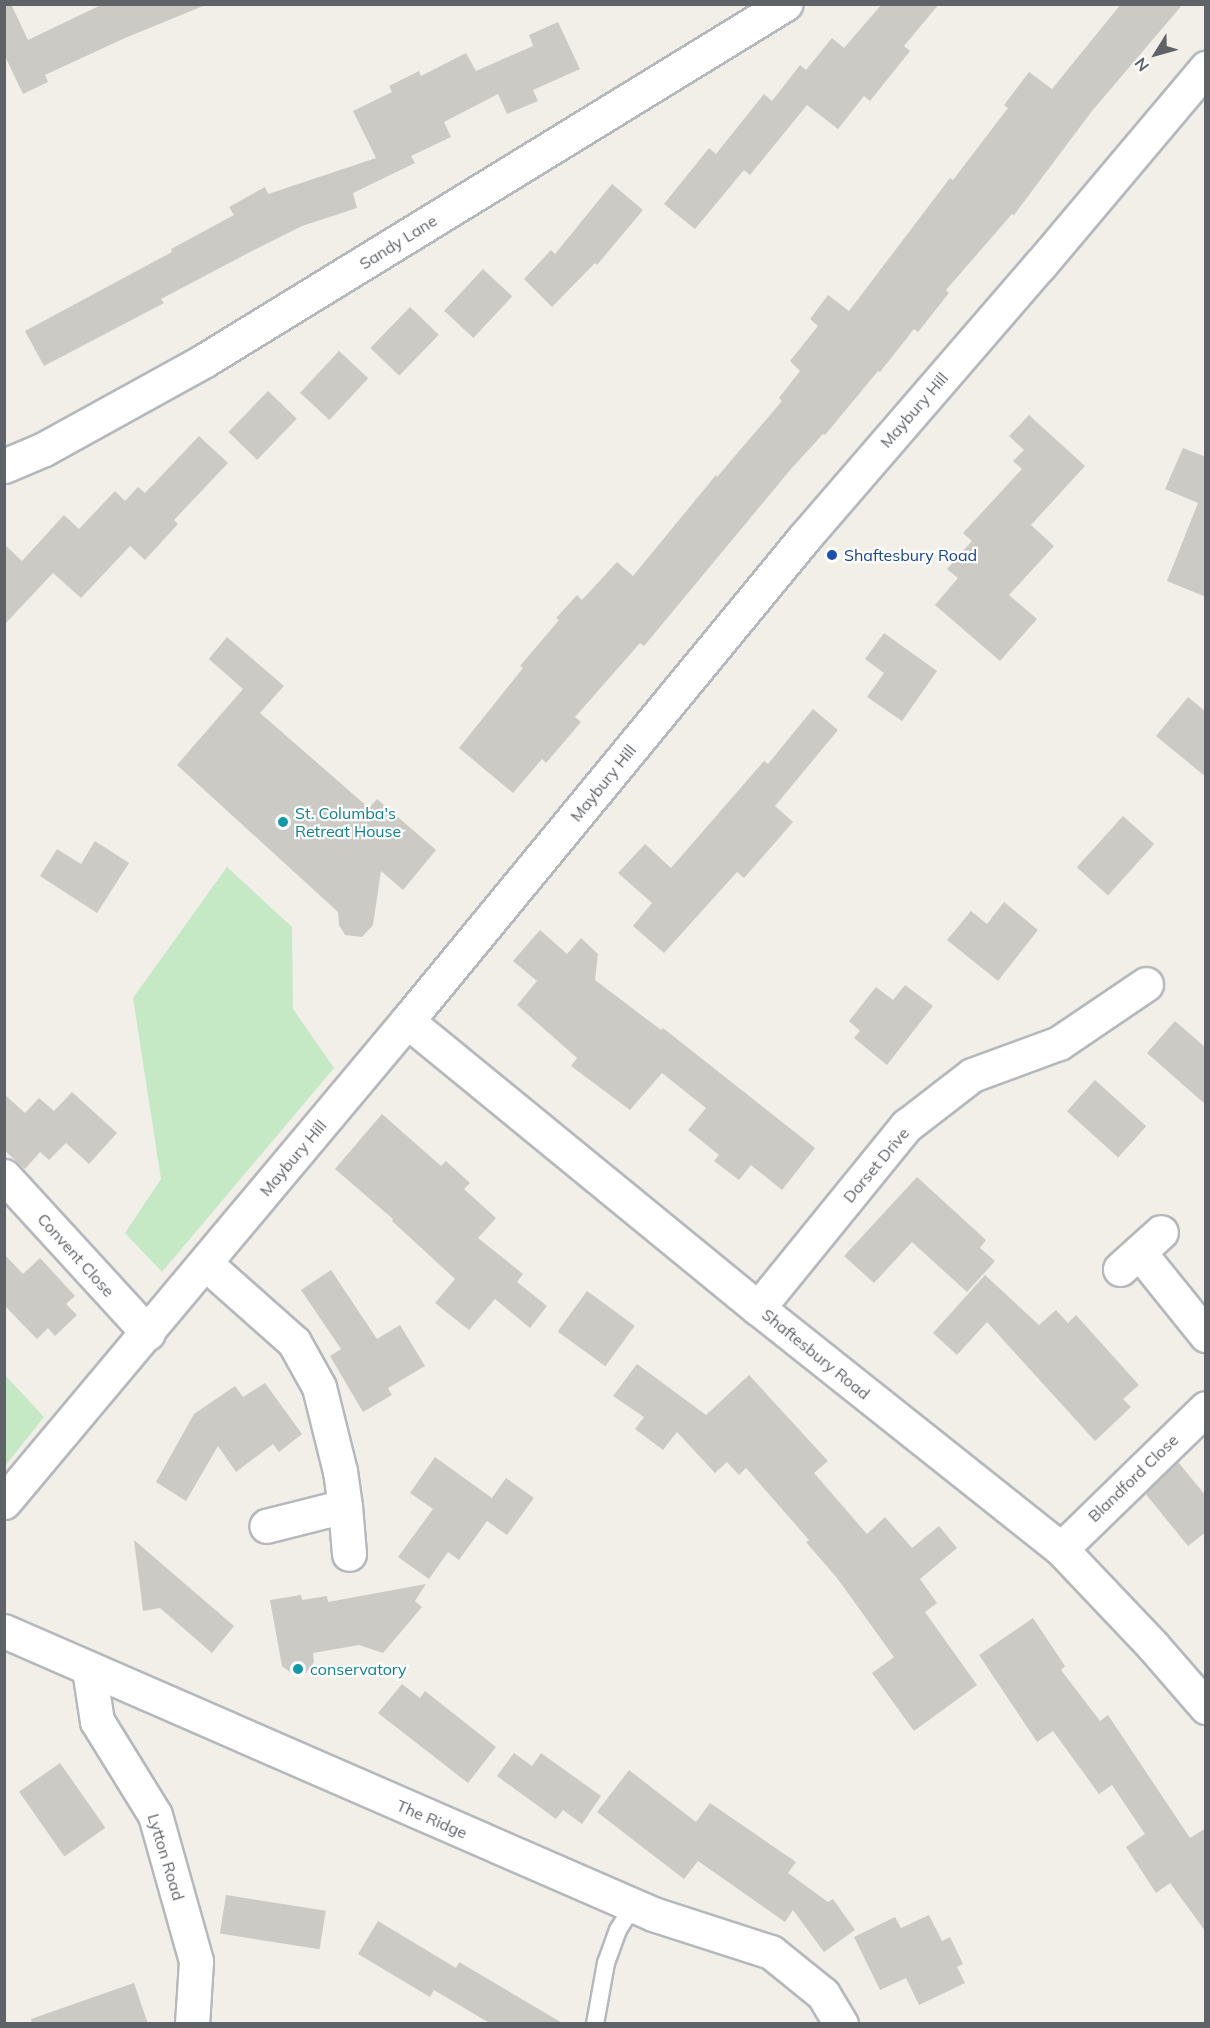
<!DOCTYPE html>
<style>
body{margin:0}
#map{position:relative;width:1210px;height:2028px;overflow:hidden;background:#f1efe8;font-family:Mulish,sans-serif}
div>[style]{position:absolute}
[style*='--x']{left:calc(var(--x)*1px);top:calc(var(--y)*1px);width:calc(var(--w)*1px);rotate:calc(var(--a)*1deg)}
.green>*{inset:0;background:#c5e8c5}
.building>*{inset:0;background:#cccac5;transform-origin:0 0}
.roads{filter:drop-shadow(2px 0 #b5b8bc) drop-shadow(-2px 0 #b5b8bc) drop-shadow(0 2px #b5b8bc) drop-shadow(0 -2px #b5b8bc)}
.service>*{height:16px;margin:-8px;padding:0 8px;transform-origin:8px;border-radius:8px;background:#fff}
.minor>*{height:33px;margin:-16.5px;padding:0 16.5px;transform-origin:16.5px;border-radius:16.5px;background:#fff}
.tertiary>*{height:33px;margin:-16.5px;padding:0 16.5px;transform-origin:16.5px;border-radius:16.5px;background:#fff}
.dots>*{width:16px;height:16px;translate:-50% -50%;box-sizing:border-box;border:3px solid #fff;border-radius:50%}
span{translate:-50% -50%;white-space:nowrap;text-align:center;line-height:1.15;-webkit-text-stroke:4.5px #fff;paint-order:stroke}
.street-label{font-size:16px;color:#5f6368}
.transit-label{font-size:16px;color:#164399}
.left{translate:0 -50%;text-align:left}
.culture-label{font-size:16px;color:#0d838f}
.frame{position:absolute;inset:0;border:6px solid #5f6368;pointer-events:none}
.north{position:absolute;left:1126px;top:24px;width:60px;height:60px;-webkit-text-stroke:4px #fff;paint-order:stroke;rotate:233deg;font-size:16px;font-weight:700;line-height:24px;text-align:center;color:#5f6368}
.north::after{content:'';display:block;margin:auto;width:21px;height:27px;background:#5f6368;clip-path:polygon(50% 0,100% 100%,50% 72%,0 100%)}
</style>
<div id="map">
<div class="green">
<div style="clip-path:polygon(227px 867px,292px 927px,293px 1009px,334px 1068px,162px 1272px,125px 1233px,161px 1179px,133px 998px)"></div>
<div style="clip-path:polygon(5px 1375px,44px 1417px,5px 1466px)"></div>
</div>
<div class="building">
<div style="clip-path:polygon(4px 4px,11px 4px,28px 40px,103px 4px,208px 4px,125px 38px,45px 75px,48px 82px,23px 94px,4px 54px)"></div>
<div style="clip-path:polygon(882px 4px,939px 4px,904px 46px,910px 51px,870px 101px,864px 96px,838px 129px,807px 105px,750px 175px,744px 170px,695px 229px,664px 204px,709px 148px,716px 154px,764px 94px,772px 101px,800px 65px,806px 70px,832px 38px,844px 48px)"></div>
<div style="clip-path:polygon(1121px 4px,1183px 4px,1092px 111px,1014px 215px,1012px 214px,946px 290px,949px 293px,918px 332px,914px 329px,880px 372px,878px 371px,825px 435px,823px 434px,791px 469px,644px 646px,640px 643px,575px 717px,581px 722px,546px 763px,542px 759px,513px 793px,459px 748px,523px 668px,520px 666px,559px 620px,556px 618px,577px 595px,582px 600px,617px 562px,633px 576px,716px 475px,717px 477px,782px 401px,779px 398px,800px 371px,790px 361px,818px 326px,810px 319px,828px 295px,849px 311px,950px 178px,953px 180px,1008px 108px,1004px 105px,1029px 72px,1052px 89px)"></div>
<div style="clip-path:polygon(558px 22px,580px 69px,533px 90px,538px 101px,507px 114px,498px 94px,444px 122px,451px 137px,411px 156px,415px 163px,353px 193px,357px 208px,302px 226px,252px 251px,161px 299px,164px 303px,44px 366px,25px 331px,172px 252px,171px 249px,234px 215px,229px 207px,265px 187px,268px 194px,376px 158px,353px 111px,392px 92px,389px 86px,419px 71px,421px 76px,466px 53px,476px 71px,533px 46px,529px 35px)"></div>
<div style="clip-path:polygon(612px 184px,643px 210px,597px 265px,595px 263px,552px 307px,524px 279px,551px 250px,555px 254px)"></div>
<div style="left:483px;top:269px;width:40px;height:57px;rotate:43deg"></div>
<div style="left:410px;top:307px;width:40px;height:57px;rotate:44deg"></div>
<div style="left:339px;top:351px;width:40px;height:57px;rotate:43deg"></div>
<div style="left:268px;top:391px;width:40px;height:57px;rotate:44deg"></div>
<div style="clip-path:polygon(1029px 415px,1085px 466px,1031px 525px,1054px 546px,1009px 595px,1037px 619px,1000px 661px,935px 605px,958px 578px,947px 569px,972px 541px,963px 533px,1022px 469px,1013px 461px,1024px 450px,1009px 436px)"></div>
<div style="clip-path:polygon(199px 436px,228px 463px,174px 520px,178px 524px,145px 560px,130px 546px,81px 598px,53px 573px,4px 625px,4px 544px,22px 561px,64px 515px,79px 529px,115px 491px,125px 501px,138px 487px,145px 493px)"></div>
<div style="clip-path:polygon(1183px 448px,1206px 457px,1206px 597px,1167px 581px,1198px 503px,1165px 489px)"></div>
<div style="clip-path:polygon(884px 633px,937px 671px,902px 721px,867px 697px,884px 673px,865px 659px)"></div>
<div style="clip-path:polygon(227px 637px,284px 686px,260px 713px,369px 808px,377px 799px,436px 850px,403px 890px,381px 871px,373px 925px,362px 937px,345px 935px,339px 925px,338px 912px,177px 765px,243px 689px,209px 659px)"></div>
<div style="clip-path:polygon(1188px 697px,1206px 712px,1206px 777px,1156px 736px)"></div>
<div style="clip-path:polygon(813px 709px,838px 730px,775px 806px,793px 822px,744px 878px,737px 872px,664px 953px,633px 926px,652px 903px,618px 873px,645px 844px,671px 868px,764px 761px,768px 764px)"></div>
<div style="left:1123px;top:816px;width:42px;height:69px;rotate:42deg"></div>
<div style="clip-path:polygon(95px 841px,129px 863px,97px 913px,40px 876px,57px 849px,81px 864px)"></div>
<div style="clip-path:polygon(1004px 902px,1038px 930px,998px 981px,947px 940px,971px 911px,987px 924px)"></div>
<div style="clip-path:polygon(540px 930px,567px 954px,581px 938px,598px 954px,595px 980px,661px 1030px,663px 1028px,815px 1148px,782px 1190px,751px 1165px,739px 1180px,714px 1161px,719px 1155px,688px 1130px,706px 1108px,662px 1073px,630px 1110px,571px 1066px,577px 1058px,517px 1005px,537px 981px,513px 961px)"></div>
<div style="clip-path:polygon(905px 985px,933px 1006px,887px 1065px,854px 1038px,860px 1031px,849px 1021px,876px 987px,893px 1000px)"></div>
<div style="clip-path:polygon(1175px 1021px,1206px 1048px,1206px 1105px,1147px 1053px)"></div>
<div style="left:1095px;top:1080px;width:69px;height:42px;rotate:42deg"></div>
<div style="clip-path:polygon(72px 1092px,117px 1133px,89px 1164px,66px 1143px,49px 1160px,40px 1152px,25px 1169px,4px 1150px,4px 1094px,25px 1113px,39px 1098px,54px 1111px)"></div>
<div style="clip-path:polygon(382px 1114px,441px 1166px,446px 1161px,470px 1183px,464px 1189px,496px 1218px,478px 1238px,523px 1274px,517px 1282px,547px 1306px,530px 1328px,495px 1299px,469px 1330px,435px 1303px,455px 1279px,392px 1221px,393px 1219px,335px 1169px)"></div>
<div style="clip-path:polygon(917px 1177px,986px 1240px,980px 1248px,995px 1261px,967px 1292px,912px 1242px,874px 1283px,844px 1256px)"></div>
<div style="clip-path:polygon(4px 1254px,23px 1274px,40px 1258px,75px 1296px,66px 1304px,77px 1315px,55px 1336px,48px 1328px,37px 1339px,4px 1305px)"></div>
<div style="clip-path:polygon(331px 1270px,377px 1339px,400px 1325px,425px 1366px,388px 1388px,392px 1395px,363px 1412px,330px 1356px,341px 1349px,301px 1290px)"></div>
<div style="clip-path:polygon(985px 1275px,1039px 1325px,1056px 1310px,1068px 1323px,1076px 1315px,1139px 1385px,1123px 1399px,1131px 1407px,1095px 1441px,987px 1322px,957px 1355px,933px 1333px)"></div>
<div style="left:587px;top:1291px;width:59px;height:50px;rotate:36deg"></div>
<div style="clip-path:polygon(637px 1364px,706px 1415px,749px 1375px,828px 1461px,814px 1473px,867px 1534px,885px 1517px,912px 1548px,939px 1526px,957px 1548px,920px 1579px,937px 1603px,925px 1612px,977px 1685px,914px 1731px,872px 1673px,894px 1657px,837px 1578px,806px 1542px,809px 1540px,746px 1468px,739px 1475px,727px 1462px,715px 1473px,677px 1432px,663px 1450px,635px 1429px,644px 1417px,613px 1396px)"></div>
<div style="clip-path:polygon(265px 1383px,302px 1434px,279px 1452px,273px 1444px,236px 1472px,218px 1446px,186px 1501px,156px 1482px,194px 1414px,235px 1386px,243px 1397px)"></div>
<div style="clip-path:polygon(435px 1457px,492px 1498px,506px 1478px,534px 1498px,507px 1535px,487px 1521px,459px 1560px,448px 1552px,429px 1579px,398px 1557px,433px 1509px,410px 1493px)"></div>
<div style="clip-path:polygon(1178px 1462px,1206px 1496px,1206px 1532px,1188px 1546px,1145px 1493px)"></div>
<div style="clip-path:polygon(134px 1540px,234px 1626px,212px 1653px,160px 1608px,143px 1611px)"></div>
<div style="clip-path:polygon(426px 1584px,415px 1601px,422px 1607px,383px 1653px,359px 1645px,313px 1653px,314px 1662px,306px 1673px,294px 1675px,282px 1666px,270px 1600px,301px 1595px,302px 1600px,327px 1596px,328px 1602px)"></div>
<div style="clip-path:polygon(1033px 1618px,1065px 1666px,1061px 1670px,1100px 1721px,1108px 1715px,1190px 1838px,1206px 1828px,1206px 1932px,1170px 1883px,1156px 1893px,1126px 1847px,1145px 1834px,1112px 1785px,1099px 1794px,1053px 1731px,1037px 1742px,979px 1655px)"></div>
<div style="clip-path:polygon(402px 1684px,420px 1698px,425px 1691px,496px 1747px,468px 1783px,378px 1713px)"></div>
<div style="clip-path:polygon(514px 1753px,532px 1766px,541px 1753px,601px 1796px,582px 1824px,563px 1810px,556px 1819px,497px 1776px)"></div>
<div style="left:60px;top:1763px;width:79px;height:50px;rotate:55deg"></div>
<div style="clip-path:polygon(629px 1770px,696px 1822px,710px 1803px,796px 1862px,788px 1873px,828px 1902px,833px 1899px,855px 1930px,824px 1952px,793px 1910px,785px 1922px,698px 1861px,684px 1879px,597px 1812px)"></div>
<div style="left:226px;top:1895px;width:101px;height:39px;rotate:9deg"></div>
<div style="clip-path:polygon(929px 1915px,942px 1941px,950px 1937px,963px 1964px,957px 1967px,965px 1983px,919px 2005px,906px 1978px,880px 1990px,854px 1937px,895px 1917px,901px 1928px)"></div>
<div style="clip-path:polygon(378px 1921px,456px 1968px,459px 1962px,564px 2024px,491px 2024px,434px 1990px,430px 1997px,358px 1954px)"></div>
<div style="clip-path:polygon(134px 1983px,148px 2024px,32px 2024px,31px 2019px)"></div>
</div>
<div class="roads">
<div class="service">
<div style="--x:595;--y:2024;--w:62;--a:-79.8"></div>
<div style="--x:606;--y:1963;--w:35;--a:-70"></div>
<div style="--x:618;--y:1930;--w:28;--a:-58"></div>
</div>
<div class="minor">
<div style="--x:4;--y:466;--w:43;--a:-23"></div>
<div style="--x:44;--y:449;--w:184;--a:-28.9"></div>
<div style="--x:205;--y:360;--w:681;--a:-31.54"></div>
<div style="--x:407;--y:1021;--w:453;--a:39.3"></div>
<div style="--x:758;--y:1308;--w:387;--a:38.5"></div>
<div style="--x:1061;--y:1549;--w:134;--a:46.5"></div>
<div style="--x:1153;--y:1646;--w:81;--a:49"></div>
<div style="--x:4;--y:1176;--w:213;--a:47.5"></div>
<div style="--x:1139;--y:1252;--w:107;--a:51.1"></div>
<div style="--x:205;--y:1263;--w:119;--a:41.6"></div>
<div style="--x:294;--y:1342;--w:51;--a:60.9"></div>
<div style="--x:319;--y:1387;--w:87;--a:76"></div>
<div style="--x:340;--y:1471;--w:35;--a:82"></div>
<div style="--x:345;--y:1506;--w:81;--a:165.8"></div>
<div style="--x:1120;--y:1269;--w:55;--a:-42.1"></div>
<div style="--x:758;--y:1308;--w:235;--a:-50.9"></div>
<div style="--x:906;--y:1126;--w:83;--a:-37.7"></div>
<div style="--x:972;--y:1075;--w:93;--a:-20.2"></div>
<div style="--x:1059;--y:1043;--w:105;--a:-34.1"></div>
<div style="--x:345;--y:1506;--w:48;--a:85.2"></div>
<div style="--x:1061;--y:1549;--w:202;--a:-44.2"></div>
<div style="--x:4;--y:1631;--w:708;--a:23.56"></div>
<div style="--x:653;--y:1914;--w:124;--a:17.9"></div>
<div style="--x:771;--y:1952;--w:67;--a:38.9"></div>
<div style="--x:823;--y:1994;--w:35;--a:59"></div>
<div style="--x:89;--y:1669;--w:53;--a:81.3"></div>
<div style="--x:97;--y:1721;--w:110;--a:58.3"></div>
<div style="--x:155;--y:1815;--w:152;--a:74.3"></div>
<div style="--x:196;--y:1961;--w:63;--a:93.6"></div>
</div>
<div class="tertiary">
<div style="--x:4;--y:1502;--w:628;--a:-50.04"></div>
<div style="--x:407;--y:1021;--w:625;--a:-50.58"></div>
<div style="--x:804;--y:538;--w:361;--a:-49.2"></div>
<div style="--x:1040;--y:265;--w:258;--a:-49.9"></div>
</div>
</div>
<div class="dots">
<div style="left:832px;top:555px;background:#1a4fb4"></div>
<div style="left:283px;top:822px;background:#0f9aa8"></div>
<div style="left:298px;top:1669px;background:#0f9aa8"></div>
</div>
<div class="street-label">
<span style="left:398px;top:242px;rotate:-32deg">Sandy Lane</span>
<span style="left:914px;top:410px;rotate:-49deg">Maybury Hill</span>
<span style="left:603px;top:783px;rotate:-51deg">Maybury Hill</span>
<span style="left:293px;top:1158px;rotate:-50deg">Maybury Hill</span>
<span style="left:876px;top:1165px;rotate:-50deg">Dorset Drive</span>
<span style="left:76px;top:1255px;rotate:48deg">Convent Close</span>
<span style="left:816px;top:1354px;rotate:39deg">Shaftesbury Road</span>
<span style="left:1133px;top:1478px;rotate:-44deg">Blandford Close</span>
<span style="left:432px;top:1819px;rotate:23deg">The Ridge</span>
<span style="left:166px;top:1857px;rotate:73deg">Lytton Road</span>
</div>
<div class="transit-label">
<span class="left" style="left:844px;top:555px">Shaftesbury Road</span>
</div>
<div class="culture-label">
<span class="left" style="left:295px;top:822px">St. Columba's<br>Retreat House</span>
<span class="left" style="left:310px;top:1669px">conservatory</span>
</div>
<div class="frame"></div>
<div class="north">N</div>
</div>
